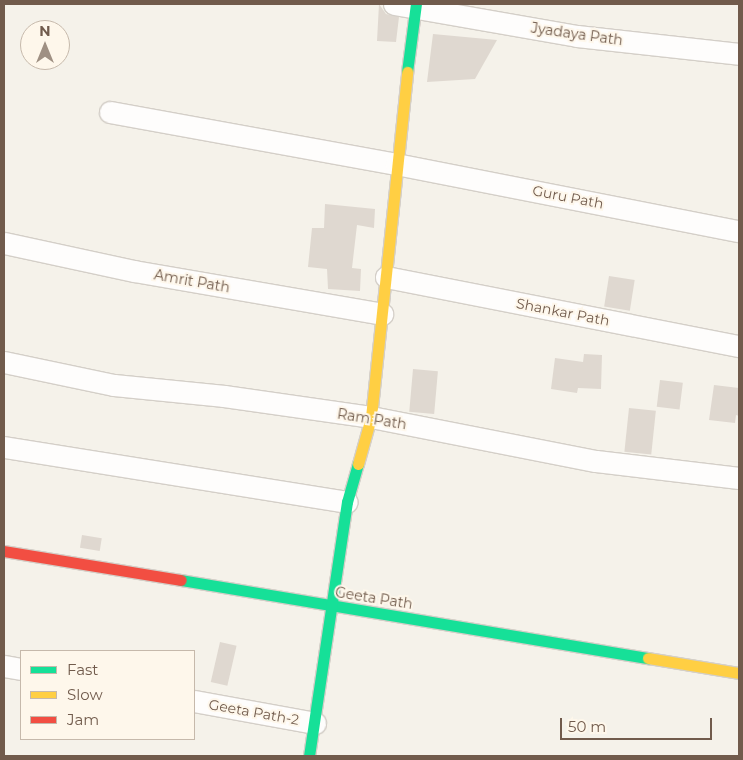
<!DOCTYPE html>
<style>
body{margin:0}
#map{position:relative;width:743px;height:760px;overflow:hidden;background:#f5f2ea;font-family:Montserrat,sans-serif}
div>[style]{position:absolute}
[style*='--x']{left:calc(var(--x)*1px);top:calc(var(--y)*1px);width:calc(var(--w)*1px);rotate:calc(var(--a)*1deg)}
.building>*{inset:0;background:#dfd8d0;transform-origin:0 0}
.roads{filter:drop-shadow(1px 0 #d4cfc8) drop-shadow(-1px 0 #d4cfc8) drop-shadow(0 1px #d4cfc8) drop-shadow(0 -1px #d4cfc8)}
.street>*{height:21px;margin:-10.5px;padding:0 10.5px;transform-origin:10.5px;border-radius:10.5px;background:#fefdfc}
.fast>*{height:11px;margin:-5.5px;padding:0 5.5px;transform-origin:5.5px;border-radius:5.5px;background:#16e098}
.slow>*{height:11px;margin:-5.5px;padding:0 5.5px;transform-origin:5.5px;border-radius:5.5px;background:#ffcf43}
.jam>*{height:11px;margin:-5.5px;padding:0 5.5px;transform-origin:5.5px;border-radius:5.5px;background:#f24e42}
span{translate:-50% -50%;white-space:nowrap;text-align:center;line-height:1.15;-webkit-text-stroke:4px #fef7eb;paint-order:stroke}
.street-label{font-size:14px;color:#715b4c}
.frame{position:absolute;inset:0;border:5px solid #715b4c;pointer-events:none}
.legend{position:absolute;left:20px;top:650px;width:175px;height:90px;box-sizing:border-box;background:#fef7eb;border:1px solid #c6b9ab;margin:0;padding:6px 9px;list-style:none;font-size:15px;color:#715b4c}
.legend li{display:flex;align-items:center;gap:10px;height:25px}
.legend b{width:25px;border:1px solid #c6b9ab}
.north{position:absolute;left:20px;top:20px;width:50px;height:50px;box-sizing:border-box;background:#fef7eb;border:1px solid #c6b9ab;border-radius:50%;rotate:0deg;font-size:14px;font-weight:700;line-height:20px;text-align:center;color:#715b4c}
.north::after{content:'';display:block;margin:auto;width:18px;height:22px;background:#9f9083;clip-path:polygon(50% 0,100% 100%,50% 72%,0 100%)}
.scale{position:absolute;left:560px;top:718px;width:152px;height:22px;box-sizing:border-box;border:2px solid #715b4c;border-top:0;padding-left:6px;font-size:15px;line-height:18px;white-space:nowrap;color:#715b4c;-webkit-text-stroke:4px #fef7eb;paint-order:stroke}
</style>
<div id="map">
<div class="building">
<div style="clip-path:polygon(379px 4px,386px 14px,399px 17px,396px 42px,377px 41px)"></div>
<div style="clip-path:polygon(433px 34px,497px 40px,475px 79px,427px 82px)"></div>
<div style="clip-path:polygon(325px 204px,375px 209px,374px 228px,357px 225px,352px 268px,361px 269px,360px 291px,328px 289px,327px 269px,308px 267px,312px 228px,324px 228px)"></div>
<div style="left:609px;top:276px;width:26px;height:31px;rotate:9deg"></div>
<div style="clip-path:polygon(584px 354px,602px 355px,601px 389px,578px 388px,577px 393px,551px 389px,555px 358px,583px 362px)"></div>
<div style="left:413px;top:369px;width:25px;height:43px;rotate:5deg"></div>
<div style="left:660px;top:380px;width:23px;height:27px;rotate:7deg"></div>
<div style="clip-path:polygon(714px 385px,739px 388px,739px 416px,736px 415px,735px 423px,709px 420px)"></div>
<div style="left:629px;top:408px;width:27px;height:44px;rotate:6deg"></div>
<div style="left:82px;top:535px;width:20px;height:13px;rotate:9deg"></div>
<div style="left:220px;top:642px;width:17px;height:41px;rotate:13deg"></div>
</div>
<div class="roads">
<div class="street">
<div style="--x:394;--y:4;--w:186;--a:9.9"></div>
<div style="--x:577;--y:36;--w:163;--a:6.3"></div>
<div style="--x:110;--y:112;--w:291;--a:10.3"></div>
<div style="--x:396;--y:164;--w:349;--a:11.1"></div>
<div style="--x:4;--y:243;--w:133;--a:12.2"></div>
<div style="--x:134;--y:271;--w:252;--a:9.8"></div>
<div style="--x:386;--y:277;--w:360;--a:11.1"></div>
<div style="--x:4;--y:362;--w:112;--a:11.8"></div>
<div style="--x:114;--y:385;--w:111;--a:5.7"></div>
<div style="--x:224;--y:396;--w:148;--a:8.1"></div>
<div style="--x:371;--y:417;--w:229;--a:11.1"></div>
<div style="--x:596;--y:461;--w:144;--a:6.8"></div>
<div style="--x:4;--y:447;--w:347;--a:9.1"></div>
<div style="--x:4;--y:666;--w:17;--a:10"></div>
<div style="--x:194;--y:701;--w:123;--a:10.3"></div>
</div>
<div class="fast">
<div style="--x:407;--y:72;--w:69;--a:-82.5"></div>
<div style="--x:181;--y:580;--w:473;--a:9.5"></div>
<div style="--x:309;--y:756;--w:257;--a:-81.5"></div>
<div style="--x:347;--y:502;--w:40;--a:-74"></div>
</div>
<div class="slow">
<div style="--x:358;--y:464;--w:49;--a:-74.5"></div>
<div style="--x:371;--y:417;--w:347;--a:-84"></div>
<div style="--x:648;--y:658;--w:92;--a:9.4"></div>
</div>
<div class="jam">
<div style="--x:4;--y:551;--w:179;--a:9.3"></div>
</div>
</div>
<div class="street-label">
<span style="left:577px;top:34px;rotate:8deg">Jyadaya Path</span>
<span style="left:568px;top:197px;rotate:11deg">Guru Path</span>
<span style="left:192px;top:281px;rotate:10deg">Amrit Path</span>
<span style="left:563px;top:312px;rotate:11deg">Shankar Path</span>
<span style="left:372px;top:419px;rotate:9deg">Ram Path</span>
<span style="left:374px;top:598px;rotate:9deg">Geeta Path</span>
<span style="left:254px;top:712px;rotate:10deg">Geeta Path-2</span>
</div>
<div class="frame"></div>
<ul class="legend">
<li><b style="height:6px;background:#16e098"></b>Fast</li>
<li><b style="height:6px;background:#ffcf43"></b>Slow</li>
<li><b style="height:6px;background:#f24e42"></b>Jam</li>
</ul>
<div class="north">N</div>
<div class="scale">50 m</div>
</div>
